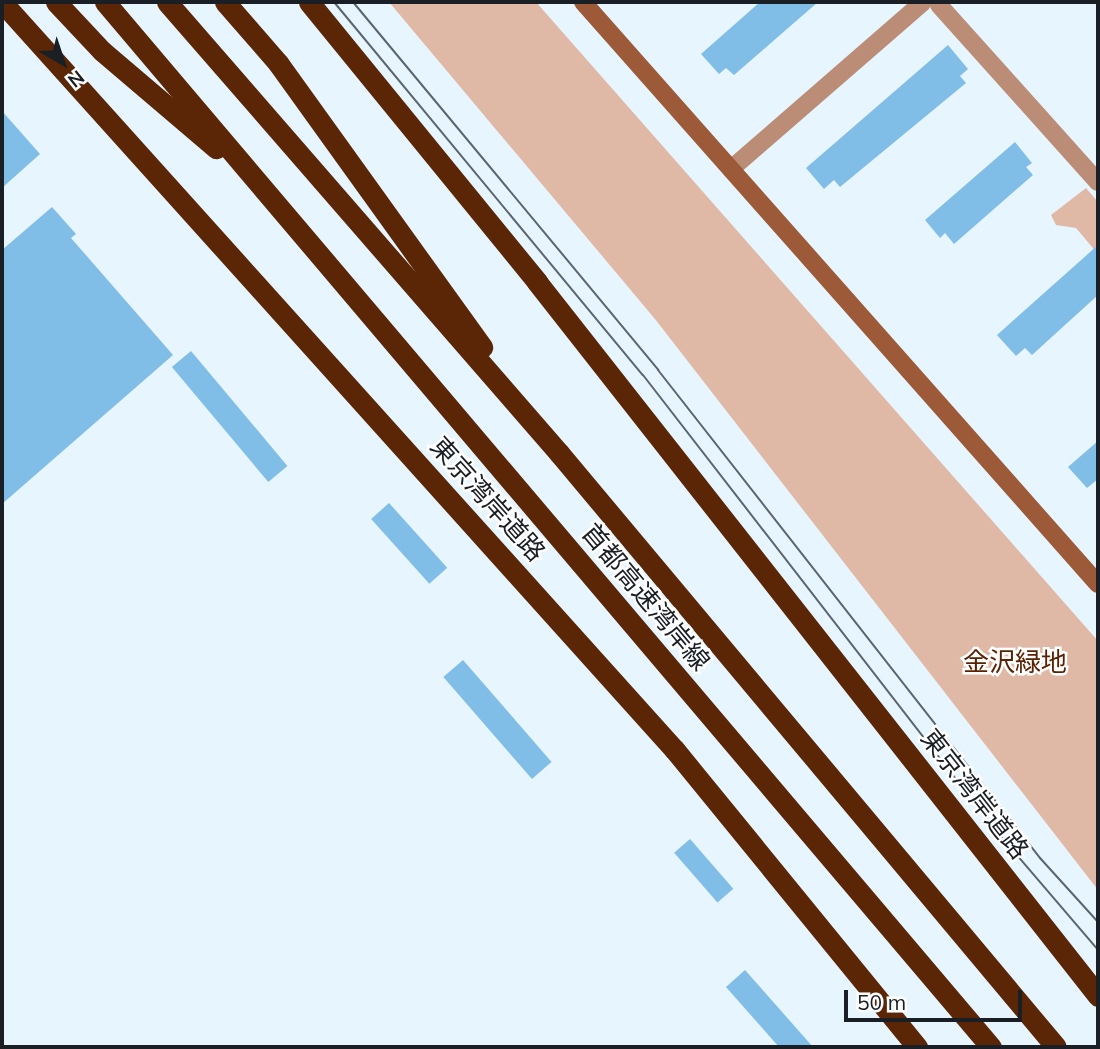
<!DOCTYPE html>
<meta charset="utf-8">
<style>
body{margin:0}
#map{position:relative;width:1100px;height:1049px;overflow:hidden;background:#e7f5ff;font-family:Mulish,"Noto Sans JP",sans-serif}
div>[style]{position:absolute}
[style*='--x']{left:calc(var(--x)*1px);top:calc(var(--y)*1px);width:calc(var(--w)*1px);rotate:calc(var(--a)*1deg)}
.green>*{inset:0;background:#e0b9a6}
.building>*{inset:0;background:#80bde7;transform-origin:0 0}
.street>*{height:18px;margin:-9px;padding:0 9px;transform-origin:9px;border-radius:9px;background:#bb8d76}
.secondary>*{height:18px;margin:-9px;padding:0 9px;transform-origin:9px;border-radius:9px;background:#9c5a38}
.highway>*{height:21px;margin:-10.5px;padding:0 10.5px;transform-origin:10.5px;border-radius:10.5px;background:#5a2605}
.tram>*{height:2px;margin:-1px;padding:0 1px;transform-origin:1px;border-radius:1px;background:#5c656c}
span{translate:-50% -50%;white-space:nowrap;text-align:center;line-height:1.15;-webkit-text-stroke:5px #fff;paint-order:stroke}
.street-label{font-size:26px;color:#191f24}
.park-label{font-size:26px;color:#5a2200}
.frame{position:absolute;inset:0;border:4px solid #191f24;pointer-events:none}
.north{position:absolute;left:28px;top:28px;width:70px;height:70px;-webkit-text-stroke:5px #fff;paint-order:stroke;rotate:141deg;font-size:19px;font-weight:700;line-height:28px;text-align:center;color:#191f24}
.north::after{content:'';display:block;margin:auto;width:24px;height:32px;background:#191f24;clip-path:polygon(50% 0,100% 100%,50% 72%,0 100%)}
.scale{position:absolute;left:844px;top:990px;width:178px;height:32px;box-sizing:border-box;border:4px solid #191f24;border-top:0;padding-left:9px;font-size:21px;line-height:24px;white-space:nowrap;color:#191f24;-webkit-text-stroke:5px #fff;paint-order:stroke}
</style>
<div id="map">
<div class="green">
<div style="clip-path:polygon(389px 2px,536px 2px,1098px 641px,1098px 890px,655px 319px)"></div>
<div style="clip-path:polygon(1086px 188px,1098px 202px,1098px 254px,1076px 228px,1056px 225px,1051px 215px)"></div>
</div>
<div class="building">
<div style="clip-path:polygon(760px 2px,818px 2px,734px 75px,726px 68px,719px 74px,701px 54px)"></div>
<div style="clip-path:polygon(948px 45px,968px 69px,960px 76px,966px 83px,840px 187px,834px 180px,824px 189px,806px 168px)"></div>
<div style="clip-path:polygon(2px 111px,40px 154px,2px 188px)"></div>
<div style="clip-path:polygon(1015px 142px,1032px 163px,1026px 167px,1033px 175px,954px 244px,945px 233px,940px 238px,925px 220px)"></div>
<div style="clip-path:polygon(52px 207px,76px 234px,71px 238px,173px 355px,2px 504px,2px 250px)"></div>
<div style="clip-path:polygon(1098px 245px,1098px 295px,1032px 355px,1025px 348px,1016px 356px,997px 335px)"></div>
<div style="left:191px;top:351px;width:150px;height:25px;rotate:50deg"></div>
<div style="clip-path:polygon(1098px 441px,1098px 479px,1087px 488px,1068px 467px)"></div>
<div style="left:389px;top:503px;width:87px;height:24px;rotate:48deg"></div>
<div style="left:463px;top:660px;width:135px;height:26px;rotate:49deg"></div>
<div style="left:690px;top:839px;width:66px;height:21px;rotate:49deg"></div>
<div style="clip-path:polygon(745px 970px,813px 1047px,779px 1047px,726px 987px)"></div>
</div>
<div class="street">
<div style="--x:939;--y:5;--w:238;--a:48.1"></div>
<div style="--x:731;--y:169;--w:254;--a:-41"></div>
</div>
<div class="secondary">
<div style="--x:583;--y:2;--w:777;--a:48.5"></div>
</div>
<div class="highway">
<div style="--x:2;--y:2;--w:1005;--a:48.03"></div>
<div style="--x:674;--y:749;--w:385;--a:50.8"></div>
<div style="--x:56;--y:2;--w:67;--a:46.8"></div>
<div style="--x:102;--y:51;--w:150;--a:40.4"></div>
<div style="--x:105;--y:2;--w:1370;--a:49.71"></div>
<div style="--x:167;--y:2;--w:598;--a:49"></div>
<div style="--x:559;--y:453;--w:774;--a:50.08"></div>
<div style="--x:225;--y:2;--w:81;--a:49"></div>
<div style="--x:278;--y:63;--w:350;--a:54.3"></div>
<div style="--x:309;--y:2;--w:361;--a:50.8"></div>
<div style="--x:537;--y:282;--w:908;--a:51.84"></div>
</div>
<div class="tram">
<div style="--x:334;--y:2;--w:484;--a:50.4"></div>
<div style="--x:643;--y:375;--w:572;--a:52.25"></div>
<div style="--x:993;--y:827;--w:162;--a:49.5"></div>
<div style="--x:353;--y:2;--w:478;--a:50.3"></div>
<div style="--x:658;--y:370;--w:620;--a:51.95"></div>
<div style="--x:1040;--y:858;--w:86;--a:47.8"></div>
</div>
<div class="street-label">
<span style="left:488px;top:499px;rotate:48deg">東京湾岸道路</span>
<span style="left:646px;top:597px;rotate:50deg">首都高速湾岸線</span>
<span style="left:975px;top:794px;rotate:52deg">東京湾岸道路</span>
</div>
<div class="park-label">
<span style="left:1015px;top:662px">金沢緑地</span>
</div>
<div class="frame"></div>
<div class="north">N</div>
<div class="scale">50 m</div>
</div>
